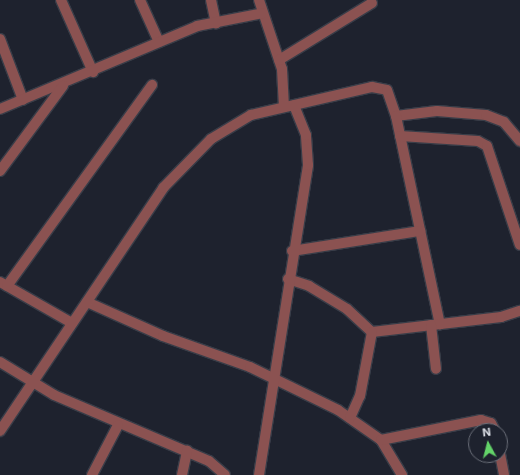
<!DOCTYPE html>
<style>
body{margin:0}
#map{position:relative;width:520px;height:475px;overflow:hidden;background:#1e222e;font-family:Inter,sans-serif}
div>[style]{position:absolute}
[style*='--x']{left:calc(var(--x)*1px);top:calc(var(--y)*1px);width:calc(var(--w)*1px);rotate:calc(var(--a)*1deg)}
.roads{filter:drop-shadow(1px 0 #393d48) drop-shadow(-1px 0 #393d48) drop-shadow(0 1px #393d48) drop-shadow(0 -1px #393d48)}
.minor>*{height:10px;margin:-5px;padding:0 5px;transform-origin:5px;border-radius:5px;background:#8b5251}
.tertiary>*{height:10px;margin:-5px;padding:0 5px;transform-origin:5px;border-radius:5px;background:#8b5251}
span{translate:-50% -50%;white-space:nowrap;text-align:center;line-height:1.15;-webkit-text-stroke:3px #1e222e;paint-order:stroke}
.north{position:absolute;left:468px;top:423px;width:40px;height:40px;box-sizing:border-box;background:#1e222e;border:1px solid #6a6e78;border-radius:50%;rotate:353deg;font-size:11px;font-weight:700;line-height:16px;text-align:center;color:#dde0e8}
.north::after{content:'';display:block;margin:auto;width:14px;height:18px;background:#63d469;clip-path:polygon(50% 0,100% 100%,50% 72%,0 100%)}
</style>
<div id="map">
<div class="roads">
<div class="minor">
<div style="--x:61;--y:0;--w:79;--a:66"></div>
<div style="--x:140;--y:0;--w:46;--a:65.7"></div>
<div style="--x:211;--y:0;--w:24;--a:78"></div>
<div style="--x:259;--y:0;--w:73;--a:71.6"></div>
<div style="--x:282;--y:69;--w:38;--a:87"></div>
<div style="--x:0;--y:39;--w:65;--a:69.3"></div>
<div style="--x:279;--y:60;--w:109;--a:-31.5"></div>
<div style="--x:372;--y:87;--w:15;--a:11"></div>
<div style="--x:387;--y:90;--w:28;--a:71"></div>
<div style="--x:396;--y:116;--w:41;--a:-7"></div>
<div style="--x:437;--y:111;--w:49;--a:4.7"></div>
<div style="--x:486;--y:115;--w:19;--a:21"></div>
<div style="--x:504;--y:122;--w:25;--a:50"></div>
<div style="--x:0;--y:109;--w:214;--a:-22.8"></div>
<div style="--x:197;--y:26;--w:67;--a:-11.1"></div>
<div style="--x:396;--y:116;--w:213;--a:78.1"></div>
<div style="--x:400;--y:136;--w:78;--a:3.7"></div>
<div style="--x:478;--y:141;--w:10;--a:29"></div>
<div style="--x:487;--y:146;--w:104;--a:71.6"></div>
<div style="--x:0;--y:171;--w:106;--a:-53.5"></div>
<div style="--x:292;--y:251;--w:130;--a:-8.9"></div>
<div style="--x:288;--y:279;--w:22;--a:18"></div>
<div style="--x:309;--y:286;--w:44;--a:31.2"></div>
<div style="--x:347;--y:309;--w:34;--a:43"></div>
<div style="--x:372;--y:332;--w:130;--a:-6.6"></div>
<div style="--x:501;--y:317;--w:20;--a:-18"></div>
<div style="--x:0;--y:282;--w:83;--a:29.7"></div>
<div style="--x:7;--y:286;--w:248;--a:-54.2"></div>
<div style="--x:87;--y:302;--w:83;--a:24.1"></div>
<div style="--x:163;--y:336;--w:92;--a:19.6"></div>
<div style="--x:250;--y:367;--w:98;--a:26"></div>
<div style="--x:338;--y:410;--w:52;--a:34.9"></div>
<div style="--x:381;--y:440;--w:41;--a:59"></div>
<div style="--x:431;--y:325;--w:44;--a:83.5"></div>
<div style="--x:0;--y:362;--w:63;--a:31.4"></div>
<div style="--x:54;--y:395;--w:168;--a:23.1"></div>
<div style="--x:209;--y:461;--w:21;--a:41"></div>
<div style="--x:350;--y:418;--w:24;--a:-66"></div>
<div style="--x:360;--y:396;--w:65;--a:-79.4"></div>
<div style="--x:381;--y:440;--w:102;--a:-11.3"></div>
<div style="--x:481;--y:420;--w:10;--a:17"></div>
<div style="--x:491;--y:423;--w:9;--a:63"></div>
<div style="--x:500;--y:454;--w:21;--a:79"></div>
<div style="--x:92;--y:475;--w:56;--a:-62.5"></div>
<div style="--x:182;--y:475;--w:25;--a:-78"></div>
<div style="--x:259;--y:475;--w:314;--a:-81"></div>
<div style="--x:308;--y:165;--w:30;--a:-94"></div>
<div style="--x:306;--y:135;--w:32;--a:-112"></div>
</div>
<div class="tertiary">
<div style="--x:0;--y:431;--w:293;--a:-56.1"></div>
<div style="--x:163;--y:188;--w:69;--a:-45.6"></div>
<div style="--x:211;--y:139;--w:47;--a:-31"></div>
<div style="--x:251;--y:115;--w:124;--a:-13"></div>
</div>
</div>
<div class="north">N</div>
</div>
